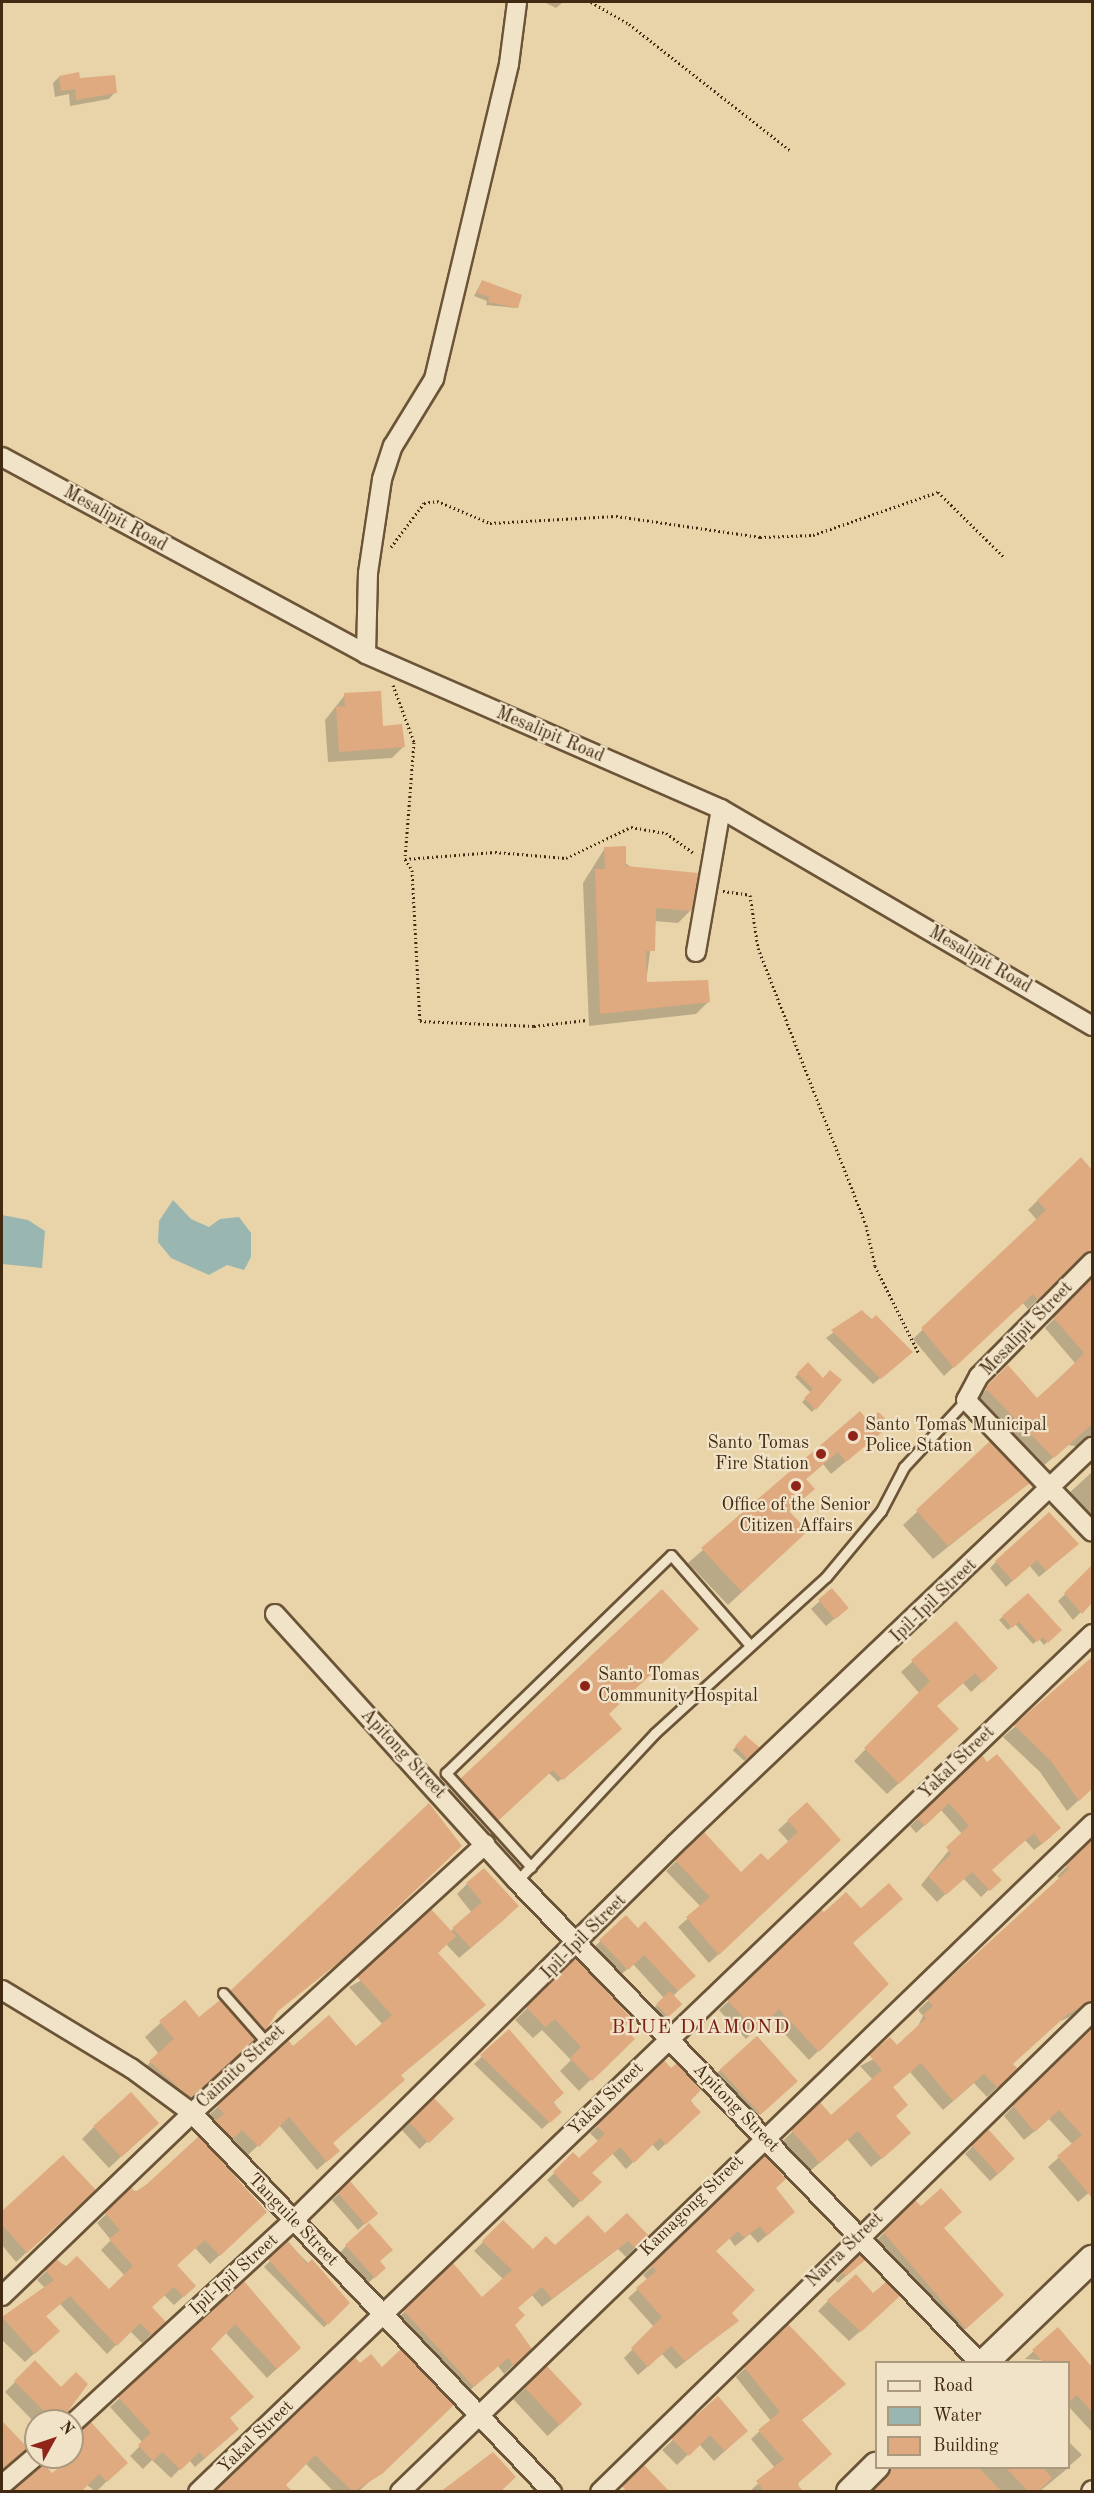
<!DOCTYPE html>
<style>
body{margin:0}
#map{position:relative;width:1094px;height:2493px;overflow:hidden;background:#e9d4a9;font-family:"Old Standard TT",serif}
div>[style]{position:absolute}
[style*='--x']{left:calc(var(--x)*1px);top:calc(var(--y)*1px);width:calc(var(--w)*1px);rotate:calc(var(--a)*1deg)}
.water>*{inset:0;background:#99b7b0}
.shadow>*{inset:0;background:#0003;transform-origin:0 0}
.building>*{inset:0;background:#dfaa80;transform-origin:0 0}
.path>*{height:3px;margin-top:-1.5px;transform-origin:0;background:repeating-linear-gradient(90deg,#412a11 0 1.5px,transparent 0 4.5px)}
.roads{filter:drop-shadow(2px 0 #6b5437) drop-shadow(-2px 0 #6b5437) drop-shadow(0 2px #6b5437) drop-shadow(0 -2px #6b5437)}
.service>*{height:9px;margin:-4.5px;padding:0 4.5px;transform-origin:4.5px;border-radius:4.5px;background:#f1e3c7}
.minor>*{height:18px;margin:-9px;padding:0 9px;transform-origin:9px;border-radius:9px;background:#f1e3c7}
.secondary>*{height:26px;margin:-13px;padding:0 13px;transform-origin:13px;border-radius:13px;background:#f1e3c7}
.dots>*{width:16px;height:16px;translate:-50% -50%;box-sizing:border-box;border:3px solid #f1e3c7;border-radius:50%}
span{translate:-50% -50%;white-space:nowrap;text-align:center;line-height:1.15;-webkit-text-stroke:4.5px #f1e3c7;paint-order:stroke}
.street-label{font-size:18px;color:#412a11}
.poi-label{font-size:18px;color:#412a11}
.left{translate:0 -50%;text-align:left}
.right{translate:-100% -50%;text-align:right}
.neighbourhood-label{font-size:20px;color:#7a1f14;letter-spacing:1.5px}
.frame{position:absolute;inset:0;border:3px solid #412a11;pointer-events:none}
.legend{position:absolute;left:875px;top:2361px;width:195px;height:108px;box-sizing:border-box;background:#f1e3c7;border:2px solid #ab997e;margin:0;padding:8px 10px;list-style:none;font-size:18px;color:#412a11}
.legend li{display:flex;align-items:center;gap:12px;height:30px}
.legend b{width:30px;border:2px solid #ab997e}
.north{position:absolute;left:24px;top:2409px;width:60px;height:60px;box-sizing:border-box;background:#f1e3c7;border:2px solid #ab997e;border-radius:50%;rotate:50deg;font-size:16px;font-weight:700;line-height:24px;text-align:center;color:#412a11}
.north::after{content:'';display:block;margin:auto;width:21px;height:27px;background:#8f2418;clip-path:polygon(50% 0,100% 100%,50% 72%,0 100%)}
</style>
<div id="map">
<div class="water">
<div style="clip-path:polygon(173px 1200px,191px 1219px,209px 1227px,220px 1219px,239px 1217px,251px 1233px,251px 1257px,244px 1270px,227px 1265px,209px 1275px,171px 1258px,158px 1242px,159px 1221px)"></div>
<div style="clip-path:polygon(2px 1215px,28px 1220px,45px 1231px,42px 1268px,2px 1264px)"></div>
</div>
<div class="shadow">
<div style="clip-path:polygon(544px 2px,563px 2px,556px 8px)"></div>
<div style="clip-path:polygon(59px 77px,79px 80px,115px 92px,109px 99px,70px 106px,69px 94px,55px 97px,53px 83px)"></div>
<div style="clip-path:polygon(482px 281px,517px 308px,486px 305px,487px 301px,474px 296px)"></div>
<div style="clip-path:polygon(345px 695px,403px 747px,392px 758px,328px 762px,325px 720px)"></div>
<div style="clip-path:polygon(605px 848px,690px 911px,678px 923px,654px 921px,646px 983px,708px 1002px,696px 1014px,589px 1026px,583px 883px)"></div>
<div style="clip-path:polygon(1092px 1171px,1092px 1467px,1090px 1448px,1068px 1445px,1043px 1466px,977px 1399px,1008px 1367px,1036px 1400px,1075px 1363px,1045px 1328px,1091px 1281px,1091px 1264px,1073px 1263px,1028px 1309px,1022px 1302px,944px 1376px,913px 1339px,1037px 1220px,1028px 1210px,1061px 1177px)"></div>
<div style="clip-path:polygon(862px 1311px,911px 1352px,873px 1384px,826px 1338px)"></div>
<div style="clip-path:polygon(808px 1364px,823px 1379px,840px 1380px,812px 1412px,802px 1402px,811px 1393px,795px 1377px)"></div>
<div style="clip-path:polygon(860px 1413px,868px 1423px,890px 1424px,831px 1474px,823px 1464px,805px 1480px,813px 1489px,788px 1512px,792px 1545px,728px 1605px,688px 1563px)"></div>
<div style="clip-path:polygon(1092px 1472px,1092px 1524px,1068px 1494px)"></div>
<div style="clip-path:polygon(1028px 1483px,933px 1559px,903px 1525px,918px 1511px)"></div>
<div style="clip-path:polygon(1071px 1550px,1039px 1577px,1029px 1565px,1006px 1587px,990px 1568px,996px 1562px)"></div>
<div style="clip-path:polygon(1081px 1579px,1092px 1591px,1092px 1601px,1073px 1620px,1058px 1601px)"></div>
<div style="clip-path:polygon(832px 1590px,839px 1615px,826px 1626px,811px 1609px)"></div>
<div style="clip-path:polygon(662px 1591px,607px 1715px,617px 1732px,558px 1782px,548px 1772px,494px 1823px,458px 1783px)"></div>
<div style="clip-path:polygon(1028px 1595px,1060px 1630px,1044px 1645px,1039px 1639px,1033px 1644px,1015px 1624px,1008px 1630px,999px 1620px)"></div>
<div style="clip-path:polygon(956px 1623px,985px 1679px,971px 1692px,963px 1683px,935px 1707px,946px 1740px,887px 1794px,854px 1761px,920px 1694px,901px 1672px)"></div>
<div style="clip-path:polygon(1090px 1662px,1092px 1788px,1067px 1811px,1040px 1772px,1003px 1737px)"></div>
<div style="left:745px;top:1737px;width:16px;height:18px;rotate:43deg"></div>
<div style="clip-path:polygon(982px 1758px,1052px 1836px,1034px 1850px,1025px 1840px,990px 1870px,999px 1880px,981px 1897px,963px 1878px,937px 1902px,921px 1885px,962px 1834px,941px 1810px,916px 1833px,910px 1826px)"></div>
<div style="clip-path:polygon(788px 1821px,829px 1850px,709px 1963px,678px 1927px,701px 1907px,666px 1871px,704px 1834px,741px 1874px,768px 1862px,789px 1842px,778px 1830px)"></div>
<div style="clip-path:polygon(1092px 1841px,1092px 2019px,1085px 2010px,1056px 2023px,1012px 2064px,1016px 2069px,987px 2097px,974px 2083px,943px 2110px,910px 2072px,892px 2088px,900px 2143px,871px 2167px,847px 2139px,809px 2172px,783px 2141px,820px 2104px,830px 2117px,873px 2080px,860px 2066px,897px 2047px,917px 2028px,923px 2016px,918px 2010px,1060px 1879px,1057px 1876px)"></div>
<div style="clip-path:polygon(467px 1884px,507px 1917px,459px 1958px,446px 1944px,436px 1953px,484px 2005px,400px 2076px,332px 2144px,328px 2160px,317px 2170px,279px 2125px,248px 2155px,232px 2138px,222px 2147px,207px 2131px,215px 2124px,208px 2116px,288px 2042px,293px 2048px,356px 2048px,383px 2025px,349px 1987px,450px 1932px,472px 1913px,457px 1894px)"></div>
<div style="clip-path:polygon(846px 1894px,851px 1943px,887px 1984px,809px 2060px,769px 2017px,746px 2039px,719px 2010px)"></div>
<div style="clip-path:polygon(626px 1917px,683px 1986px,673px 1996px,680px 2004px,663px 2019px,653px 2009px,664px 1998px,633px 1964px,616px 1979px,590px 1951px)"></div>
<div style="clip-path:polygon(576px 1961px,633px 2039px,579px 2091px,560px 2071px,571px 2060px,542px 2030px,533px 2038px,515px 2020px)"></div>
<div style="clip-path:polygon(231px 1992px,264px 2030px,175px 2112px,135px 2077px,159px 2054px,145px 2037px,184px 2002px,199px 2019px)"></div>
<div style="clip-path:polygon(1092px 2025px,1092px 2190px,1078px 2202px,1048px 2167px,1073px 2145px,1049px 2119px,1024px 2140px,1004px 2116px)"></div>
<div style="clip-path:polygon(508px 2031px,560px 2112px,542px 2129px,474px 2064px)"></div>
<div style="clip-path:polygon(664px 2063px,699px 2112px,658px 2151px,652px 2144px,626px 2169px,612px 2153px,590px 2173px,600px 2182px,573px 2208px,547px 2180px,573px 2155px,579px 2161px,599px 2142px,590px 2133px)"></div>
<div style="clip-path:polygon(720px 2070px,784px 2093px,747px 2125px,708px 2082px)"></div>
<div style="left:434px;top:2100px;width:26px;height:44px;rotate:47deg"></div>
<div style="clip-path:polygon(94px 2127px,145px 2134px,109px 2168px,82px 2139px)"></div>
<div style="clip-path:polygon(988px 2131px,1006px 2167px,990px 2181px,965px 2154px)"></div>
<div style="clip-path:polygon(63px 2157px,84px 2200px,16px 2262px,2px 2245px,2px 2213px)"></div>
<div style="clip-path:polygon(765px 2158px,784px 2220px,758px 2243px,750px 2234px,735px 2246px,729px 2238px,714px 2252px,730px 2313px,737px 2321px,676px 2369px,662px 2354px,638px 2375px,624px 2358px,654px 2327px,628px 2298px,648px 2280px,643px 2275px)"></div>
<div style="clip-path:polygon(350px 2183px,370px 2219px,358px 2230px,332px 2200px)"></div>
<div style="clip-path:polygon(131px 2190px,256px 2221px,210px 2264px,195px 2248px,176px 2266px,185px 2295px,174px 2305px,164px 2295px,150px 2307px,155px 2331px,142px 2343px,130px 2331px,107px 2354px,60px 2304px,45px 2317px,49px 2340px,25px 2362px,2px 2340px,2px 2319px,45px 2288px,37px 2280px,57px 2261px,109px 2291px,125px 2276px,101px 2250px,111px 2240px,97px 2223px)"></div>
<div style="clip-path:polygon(915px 2202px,942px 2229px,990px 2306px,954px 2339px,873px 2244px)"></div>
<div style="clip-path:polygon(503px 2222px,532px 2251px,605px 2235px,647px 2236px,626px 2257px,618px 2249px,542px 2307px,532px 2295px,517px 2308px,513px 2325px,530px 2349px,504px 2374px,498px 2366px,464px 2395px,395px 2321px,453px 2265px,481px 2299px,504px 2280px,474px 2251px)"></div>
<div style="left:288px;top:2243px;width:85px;height:34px;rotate:45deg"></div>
<div style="clip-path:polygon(346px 2246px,378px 2262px,376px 2276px,366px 2285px,339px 2254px)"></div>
<div style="clip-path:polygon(860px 2256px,856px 2267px,838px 2283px,835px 2280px)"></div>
<div style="clip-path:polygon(244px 2284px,299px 2348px,267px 2378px,225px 2332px,209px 2349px,228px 2419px,228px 2438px,195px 2467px,189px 2460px,171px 2478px,152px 2460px,143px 2469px,130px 2456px,143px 2443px,110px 2407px)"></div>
<div style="clip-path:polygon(873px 2295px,888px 2307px,849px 2341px,818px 2311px,828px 2301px)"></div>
<div style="clip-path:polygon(788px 2327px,801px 2421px,798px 2492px,749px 2492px,775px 2468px,751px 2439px,771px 2421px,736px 2377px)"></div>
<div style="clip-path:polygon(1058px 2329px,1092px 2369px,1092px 2432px,1068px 2406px,1068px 2362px,1025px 2359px)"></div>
<div style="clip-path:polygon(35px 2362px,60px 2421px,36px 2424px,5px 2392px)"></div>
<div style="clip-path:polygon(360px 2365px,382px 2369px,452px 2405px,358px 2492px,334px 2492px,305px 2463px)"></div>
<div style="left:547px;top:2368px;width:50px;height:46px;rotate:47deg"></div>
<div style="clip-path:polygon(718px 2398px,736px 2441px,714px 2461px,699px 2444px,677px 2465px,662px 2450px)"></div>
<div style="clip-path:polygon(2px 2423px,26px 2448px,2px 2471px)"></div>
<div style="clip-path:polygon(72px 2436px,114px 2474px,96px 2492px,87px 2485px,80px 2492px,8px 2492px,44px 2466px,52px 2475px,66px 2463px,62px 2457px,72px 2457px)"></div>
<div style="clip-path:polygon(1068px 2441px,1082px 2455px,1068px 2467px)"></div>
<div style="clip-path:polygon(896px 2468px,1068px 2468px,1039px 2492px,873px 2492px)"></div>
</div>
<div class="building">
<div style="clip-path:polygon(79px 72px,80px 78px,115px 75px,117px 93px,76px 100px,75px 89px,61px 91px,59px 76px)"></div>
<div style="clip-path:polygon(482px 280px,522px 295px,518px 308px,488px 302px,489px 297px,477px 293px)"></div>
<div style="clip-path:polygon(381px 691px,383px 726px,402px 724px,405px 747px,339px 752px,336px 707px,345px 706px,344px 693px)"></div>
<div style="clip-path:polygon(626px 846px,626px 866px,698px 873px,692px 911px,656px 908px,655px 951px,646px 951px,647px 982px,708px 980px,710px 1002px,600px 1014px,595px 869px,605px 869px,604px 847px)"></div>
<div style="clip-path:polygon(1081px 1157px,1092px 1170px,1092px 1251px,1038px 1300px,1033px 1294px,954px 1368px,921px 1328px,1046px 1210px,1037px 1200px)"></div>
<div style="clip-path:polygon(1092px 1277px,1092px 1424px,1054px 1458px,985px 1388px,1008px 1365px,1037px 1398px,1065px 1373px,1084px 1353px,1053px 1317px)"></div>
<div style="clip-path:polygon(862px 1310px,871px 1320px,876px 1315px,913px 1352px,881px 1379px,831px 1330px)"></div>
<div style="clip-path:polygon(808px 1362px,823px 1378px,830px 1370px,842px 1380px,816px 1410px,804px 1398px,813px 1389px,797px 1373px)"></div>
<div style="clip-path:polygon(860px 1411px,868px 1421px,878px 1412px,892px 1424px,846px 1462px,838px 1452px,806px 1479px,815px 1489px,789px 1511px,808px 1531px,742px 1592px,701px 1548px)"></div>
<div style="clip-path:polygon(990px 1441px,1030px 1483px,948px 1546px,916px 1510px)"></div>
<div style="clip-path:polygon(1049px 1512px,1079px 1544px,1046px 1571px,1037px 1560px,1013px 1581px,995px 1561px)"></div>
<div style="clip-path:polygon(1092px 1565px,1092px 1603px,1082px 1614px,1064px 1593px)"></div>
<div style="left:832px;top:1588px;width:26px;height:18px;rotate:50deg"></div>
<div style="clip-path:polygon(662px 1589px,699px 1629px,609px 1714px,622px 1729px,563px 1780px,553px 1770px,498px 1821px,460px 1779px)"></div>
<div style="clip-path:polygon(1028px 1593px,1062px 1630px,1048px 1643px,1043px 1637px,1037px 1642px,1019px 1622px,1012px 1628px,1002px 1616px)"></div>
<div style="clip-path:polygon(956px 1621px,998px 1668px,983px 1682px,975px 1673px,937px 1706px,959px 1729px,899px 1784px,864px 1748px,930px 1681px,911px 1660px)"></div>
<div style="clip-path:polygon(1092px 1657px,1092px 1789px,1079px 1801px,1051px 1761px,1014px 1725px)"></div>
<div style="clip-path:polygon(745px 1735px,760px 1748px,748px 1759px,735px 1746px)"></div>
<div style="clip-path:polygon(997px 1754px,1061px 1828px,1042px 1844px,1034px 1833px,992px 1870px,1002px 1880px,990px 1891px,972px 1872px,946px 1895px,928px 1876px,951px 1854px,946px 1847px,969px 1826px,949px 1803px,925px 1826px,917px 1818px,982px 1755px,987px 1762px)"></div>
<div style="clip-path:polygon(807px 1802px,841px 1840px,719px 1955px,686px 1917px,710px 1897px,675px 1860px,704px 1832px,741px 1872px,761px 1853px,768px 1860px,798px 1832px,787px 1820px)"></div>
<div style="clip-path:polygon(429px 1803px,462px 1846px,342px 1960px,278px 2011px,265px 2031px,230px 1991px)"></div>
<div style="clip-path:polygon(1092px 1839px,1092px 2001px,1068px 2014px,1013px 2064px,1018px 2069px,998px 2088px,984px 2074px,953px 2101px,921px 2063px,893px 2087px,908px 2105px,896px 2116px,911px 2133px,882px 2159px,858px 2131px,820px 2163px,791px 2130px,820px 2102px,831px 2115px,882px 2070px,869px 2055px,890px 2037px,897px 2045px,926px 2018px,923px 2015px,933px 2006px,927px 1999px,1069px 1869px,1065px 1865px)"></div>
<div style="clip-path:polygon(484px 1868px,519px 1906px,471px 1948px,452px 1928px,482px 1902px,466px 1883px)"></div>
<div style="clip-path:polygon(889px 1883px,903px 1899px,853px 1943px,889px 1984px,819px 2052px,779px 2009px,756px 2031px,727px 2000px,821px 1909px,824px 1912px,846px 1892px,861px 1908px)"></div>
<div style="clip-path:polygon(431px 1909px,456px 1936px,438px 1953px,486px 2005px,401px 2075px,405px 2080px,333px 2143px,340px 2151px,327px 2162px,289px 2117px,259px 2147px,242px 2130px,232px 2139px,215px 2121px,224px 2114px,217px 2106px,288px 2040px,293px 2046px,329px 2015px,356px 2046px,392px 2015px,357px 1977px)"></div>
<div style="clip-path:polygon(626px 1915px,638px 1928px,645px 1921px,696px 1976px,678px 1991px,644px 1955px,628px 1970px,599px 1940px)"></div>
<div style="clip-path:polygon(576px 1958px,632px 2019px,623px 2027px,635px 2039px,592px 2081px,570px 2058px,581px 2047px,555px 2019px,545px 2027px,526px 2007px)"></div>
<div style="left:670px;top:1991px;width:18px;height:19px;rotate:47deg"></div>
<div style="clip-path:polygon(185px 2000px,199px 2017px,220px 2000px,255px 2040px,190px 2098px,149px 2061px,174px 2039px,159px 2021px)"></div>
<div style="clip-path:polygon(1092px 2027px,1092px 2198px,1057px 2156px,1082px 2135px,1059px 2110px,1035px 2132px,1012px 2105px)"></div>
<div style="clip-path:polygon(509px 2029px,564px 2093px,553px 2103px,562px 2112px,550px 2123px,480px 2055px)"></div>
<div style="left:757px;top:2036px;width:61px;height:50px;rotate:48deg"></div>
<div style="clip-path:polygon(664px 2060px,671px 2068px,677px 2063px,701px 2090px,690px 2101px,701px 2112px,666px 2145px,660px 2138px,634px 2163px,620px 2147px,592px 2173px,602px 2182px,581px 2202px,553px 2172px,573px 2152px,579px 2158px,605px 2134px,596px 2125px)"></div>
<div style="left:131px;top:2092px;width:42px;height:51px;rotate:48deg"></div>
<div style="left:434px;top:2098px;width:29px;height:35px;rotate:46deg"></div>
<div style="left:988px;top:2129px;width:40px;height:23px;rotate:48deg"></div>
<div style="clip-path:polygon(199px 2136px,267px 2212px,220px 2256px,205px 2240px,177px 2265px,196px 2286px,184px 2297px,174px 2287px,152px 2307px,166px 2322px,152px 2335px,140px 2323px,117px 2346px,70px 2296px,46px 2316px,60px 2331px,35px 2354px,2px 2317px,54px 2280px,45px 2270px,57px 2259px,65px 2267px,77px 2256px,109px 2289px,133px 2266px,109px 2239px,120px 2230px,105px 2213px,131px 2187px,135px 2192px,147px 2184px)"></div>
<div style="clip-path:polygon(63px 2155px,96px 2190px,27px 2253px,2px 2225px,2px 2211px)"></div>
<div style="clip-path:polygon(765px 2155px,786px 2179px,776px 2188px,795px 2212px,767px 2236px,760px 2226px,744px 2238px,738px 2231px,716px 2251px,755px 2290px,732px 2313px,739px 2321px,685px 2361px,671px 2346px,648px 2367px,631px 2348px,662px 2317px,636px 2288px,656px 2271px,651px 2265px)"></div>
<div style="left:350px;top:2181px;width:43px;height:17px;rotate:49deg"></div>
<div style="clip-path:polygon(941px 2188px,962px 2212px,944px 2228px,1004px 2295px,966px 2329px,883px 2232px,915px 2200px,921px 2206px)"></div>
<div style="clip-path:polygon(627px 2213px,649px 2236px,636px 2249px,628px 2241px,552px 2299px,542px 2287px,518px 2308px,525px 2315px,515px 2325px,532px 2349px,514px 2366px,508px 2358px,474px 2387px,403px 2310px,453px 2263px,482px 2297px,512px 2270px,482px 2241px,503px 2220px,533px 2249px,546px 2236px,555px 2245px,588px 2215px,605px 2233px)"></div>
<div style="clip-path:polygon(369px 2223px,393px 2250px,380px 2261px,386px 2268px,375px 2278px,345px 2245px)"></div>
<div style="clip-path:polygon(288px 2241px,307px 2264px,312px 2259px,350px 2303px,328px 2325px,268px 2259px)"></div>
<div style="left:860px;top:2254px;width:8px;height:25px;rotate:50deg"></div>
<div style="clip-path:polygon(856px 2274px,873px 2293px,886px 2282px,900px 2296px,861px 2332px,827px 2300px)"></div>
<div style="clip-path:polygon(244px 2281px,301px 2348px,277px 2369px,235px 2324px,211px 2349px,254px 2397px,230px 2418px,239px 2429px,205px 2458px,199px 2452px,181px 2470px,162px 2452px,153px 2461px,138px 2445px,151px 2433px,118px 2397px)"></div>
<div style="clip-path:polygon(788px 2324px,846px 2384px,802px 2420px,832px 2454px,797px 2484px,804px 2492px,765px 2492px,756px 2481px,784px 2459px,758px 2430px,780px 2412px,744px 2367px)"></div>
<div style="clip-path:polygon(1058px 2327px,1092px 2367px,1092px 2412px,1077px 2395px,1068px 2403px,1068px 2362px,1043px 2362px,1032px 2350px)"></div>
<div style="clip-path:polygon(401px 2349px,454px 2405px,382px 2474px,353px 2492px,315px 2455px,286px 2485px,293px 2492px,215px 2492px,355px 2357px,360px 2363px,371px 2354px,382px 2367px)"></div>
<div style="clip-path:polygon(35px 2360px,61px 2387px,76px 2372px,88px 2384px,61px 2421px,54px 2421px,14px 2381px)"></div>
<div style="left:547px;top:2366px;width:52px;height:31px;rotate:47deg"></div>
<div style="clip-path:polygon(718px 2396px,748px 2431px,725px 2451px,710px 2435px,689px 2456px,671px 2438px)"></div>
<div style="clip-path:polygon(2px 2421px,28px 2448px,2px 2471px)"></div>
<div style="clip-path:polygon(91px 2422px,128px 2463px,107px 2482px,99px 2474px,81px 2492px,12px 2492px,44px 2464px,52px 2473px,72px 2457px,72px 2435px)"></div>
<div style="clip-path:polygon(493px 2452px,516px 2477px,500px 2492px,440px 2492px)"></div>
<div style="clip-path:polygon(644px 2465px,670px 2492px,627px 2492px,622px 2486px)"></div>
<div style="clip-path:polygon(891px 2468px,979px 2468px,1002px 2492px,872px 2492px)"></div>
<div style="clip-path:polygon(1006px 2468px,1043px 2468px,1052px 2478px,1038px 2492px,1029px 2492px)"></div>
</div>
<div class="path">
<div style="--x:591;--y:2;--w:44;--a:30.1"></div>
<div style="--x:629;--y:24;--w:206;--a:38.1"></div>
<div style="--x:391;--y:547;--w:55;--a:-53.1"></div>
<div style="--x:424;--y:503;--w:13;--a:-9"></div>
<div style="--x:437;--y:501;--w:57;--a:22.5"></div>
<div style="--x:490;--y:523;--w:126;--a:-3.2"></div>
<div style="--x:616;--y:516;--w:146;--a:8.3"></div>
<div style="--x:760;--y:537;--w:53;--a:-2.2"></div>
<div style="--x:813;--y:535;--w:132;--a:-19"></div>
<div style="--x:938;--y:492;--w:94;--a:44.6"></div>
<div style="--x:393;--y:685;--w:61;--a:69.8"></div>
<div style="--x:414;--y:742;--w:117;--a:94.4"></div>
<div style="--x:405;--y:859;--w:13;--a:58"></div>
<div style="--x:412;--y:870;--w:151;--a:87"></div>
<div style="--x:420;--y:1021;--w:114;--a:2.5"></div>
<div style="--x:534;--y:1026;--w:53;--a:-6.5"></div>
<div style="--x:405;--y:859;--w:90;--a:-4.4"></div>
<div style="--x:495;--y:852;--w:71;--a:4.8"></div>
<div style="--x:566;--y:858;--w:72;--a:-25.5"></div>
<div style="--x:631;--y:827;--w:36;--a:10"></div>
<div style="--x:666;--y:833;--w:34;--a:36"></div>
<div style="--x:723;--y:891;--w:27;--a:8"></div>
<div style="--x:750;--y:895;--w:54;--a:81.4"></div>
<div style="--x:758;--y:948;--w:297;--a:68.7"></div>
<div style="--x:866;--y:1225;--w:42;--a:77.6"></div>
<div style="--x:875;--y:1266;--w:98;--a:63.4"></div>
</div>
<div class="roads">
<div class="service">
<div style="--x:531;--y:1867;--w:127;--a:-132.1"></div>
<div style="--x:446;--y:1773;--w:313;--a:-44.1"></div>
<div style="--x:671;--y:1555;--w:118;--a:48.8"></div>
<div style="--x:517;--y:1881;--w:202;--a:-47"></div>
<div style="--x:655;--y:1733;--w:231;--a:-42.4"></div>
<div style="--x:826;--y:1577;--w:86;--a:-50.2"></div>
<div style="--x:881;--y:1511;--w:50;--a:-62.4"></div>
<div style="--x:904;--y:1467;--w:91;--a:-47.2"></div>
<div style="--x:223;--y:1993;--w:67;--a:48.7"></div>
</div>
<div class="minor">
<div style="--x:2;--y:457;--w:414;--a:28.4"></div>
<div style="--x:366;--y:654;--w:387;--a:23.6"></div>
<div style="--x:721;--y:809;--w:430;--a:30.3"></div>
<div style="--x:366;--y:654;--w:81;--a:-88.6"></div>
<div style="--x:368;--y:573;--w:95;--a:-81.5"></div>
<div style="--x:382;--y:479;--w:35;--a:-72"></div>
<div style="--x:393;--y:446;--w:79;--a:-58.5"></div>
<div style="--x:434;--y:379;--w:324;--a:-76.6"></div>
<div style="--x:509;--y:64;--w:63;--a:-82.6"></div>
<div style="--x:696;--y:952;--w:145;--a:-80.1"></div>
<div style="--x:1092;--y:1262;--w:161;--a:134.7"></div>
<div style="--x:979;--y:1376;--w:27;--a:118"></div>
<div style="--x:966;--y:1400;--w:182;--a:46.3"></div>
<div style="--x:275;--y:1614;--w:360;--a:47.8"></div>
<div style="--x:517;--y:1881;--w:667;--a:46.15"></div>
<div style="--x:2;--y:1990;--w:151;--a:31.2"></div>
<div style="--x:131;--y:2068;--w:76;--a:36.4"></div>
<div style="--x:192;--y:2113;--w:523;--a:46.47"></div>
<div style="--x:2;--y:2296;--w:264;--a:-43.9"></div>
<div style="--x:192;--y:2113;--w:398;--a:-42.5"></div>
<div style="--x:72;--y:2424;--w:300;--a:-42.6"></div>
<div style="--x:293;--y:2221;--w:537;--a:-44.62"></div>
<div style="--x:675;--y:1844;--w:576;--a:-43.59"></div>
<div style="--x:2;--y:2485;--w:45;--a:-40.5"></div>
<div style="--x:198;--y:2492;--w:1239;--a:-43.82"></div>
<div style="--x:400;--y:2492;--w:962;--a:-43.99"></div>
<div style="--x:600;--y:2492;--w:687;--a:-44.29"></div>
<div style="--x:1091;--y:2492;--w:2;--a:-63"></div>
</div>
<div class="secondary">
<div style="--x:985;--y:2362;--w:149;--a:-43.9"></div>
<div style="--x:850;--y:2492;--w:37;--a:-45"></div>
</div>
</div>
<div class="dots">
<div style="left:853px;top:1436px;background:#8f2418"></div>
<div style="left:821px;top:1454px;background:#8f2418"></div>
<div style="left:796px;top:1486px;background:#8f2418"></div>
<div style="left:585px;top:1686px;background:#8f2418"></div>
</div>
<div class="street-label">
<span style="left:115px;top:519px;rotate:29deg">Mesalipit Road</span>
<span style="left:550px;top:735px;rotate:23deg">Mesalipit Road</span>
<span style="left:980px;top:960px;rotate:30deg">Mesalipit Road</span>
<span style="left:1027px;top:1329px;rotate:-46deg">Mesalipit Street</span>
<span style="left:934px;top:1601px;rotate:-44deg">Ipil-Ipil Street</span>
<span style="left:403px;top:1754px;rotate:47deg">Apitong Street</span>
<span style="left:957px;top:1763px;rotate:-44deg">Yakal Street</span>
<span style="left:584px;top:1937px;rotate:-45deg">Ipil-Ipil Street</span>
<span style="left:241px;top:2067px;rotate:-43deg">Caimito Street</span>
<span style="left:606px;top:2099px;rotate:-44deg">Yakal Street</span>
<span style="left:736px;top:2108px;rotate:46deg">Apitong Street</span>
<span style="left:692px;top:2206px;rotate:-44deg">Kamagong Street</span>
<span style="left:293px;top:2220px;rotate:46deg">Tanguile Street</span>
<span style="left:845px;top:2250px;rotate:-44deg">Narra Street</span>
<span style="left:234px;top:2275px;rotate:-42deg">Ipil-Ipil Street</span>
<span style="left:256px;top:2437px;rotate:-44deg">Yakal Street</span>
</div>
<div class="poi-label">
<span class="left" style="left:865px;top:1436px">Santo Tomas Municipal<br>Police Station</span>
<span class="right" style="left:809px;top:1454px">Santo Tomas<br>Fire Station</span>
<span style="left:796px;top:1516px">Office of the Senior<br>Citizen Affairs</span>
<span class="left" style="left:598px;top:1686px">Santo Tomas<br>Community Hospital</span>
</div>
<div class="neighbourhood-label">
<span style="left:701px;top:2028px">BLUE DIAMOND</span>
</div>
<div class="frame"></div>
<ul class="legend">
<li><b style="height:8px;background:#f1e3c7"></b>Road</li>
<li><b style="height:16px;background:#99b7b0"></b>Water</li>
<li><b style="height:16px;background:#dfaa80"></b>Building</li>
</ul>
<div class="north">N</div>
</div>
